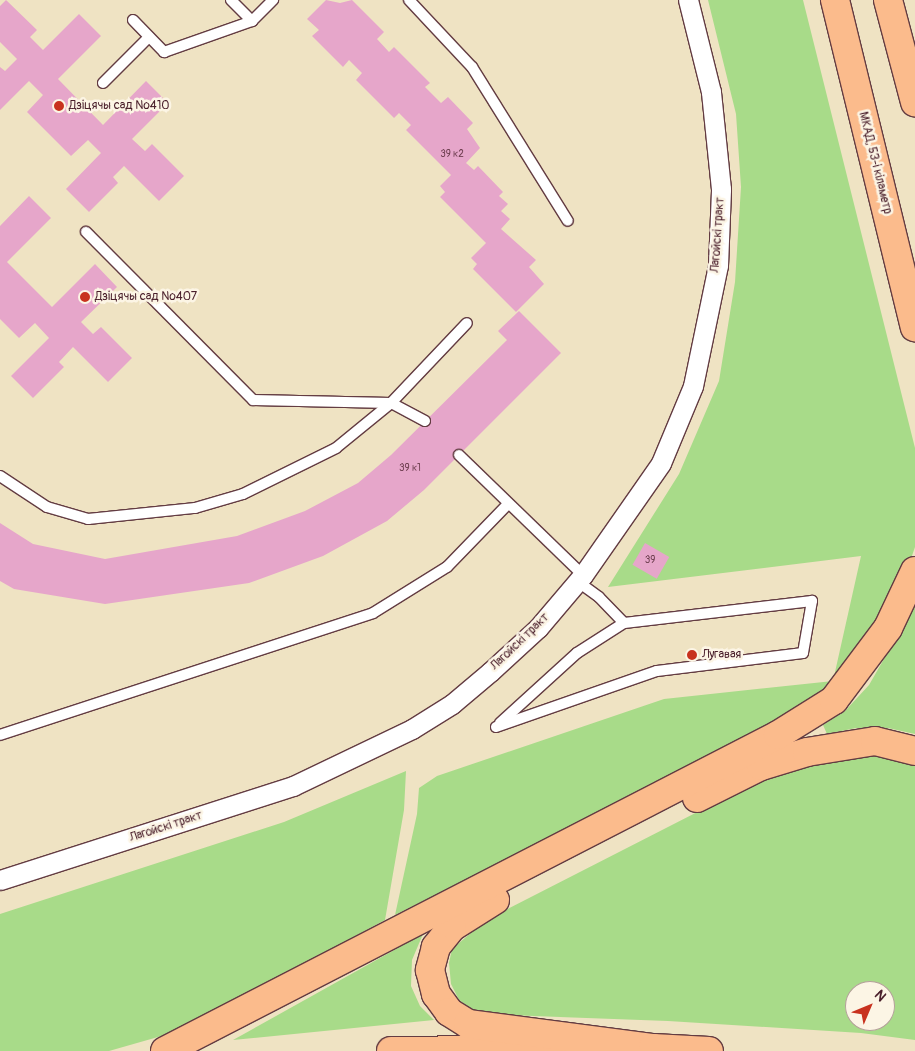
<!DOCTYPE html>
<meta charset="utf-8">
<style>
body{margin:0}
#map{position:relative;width:915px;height:1051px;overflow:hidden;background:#efe3c3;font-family:Pangolin,sans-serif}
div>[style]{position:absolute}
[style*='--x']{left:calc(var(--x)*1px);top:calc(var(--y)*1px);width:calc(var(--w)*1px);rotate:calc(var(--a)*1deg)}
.green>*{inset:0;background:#a8db89}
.building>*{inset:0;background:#e6a6ca;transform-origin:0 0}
.roads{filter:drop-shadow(1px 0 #633c42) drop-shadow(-1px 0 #633c42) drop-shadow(0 1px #633c42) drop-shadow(0 -1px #633c42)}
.service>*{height:10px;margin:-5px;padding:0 5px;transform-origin:5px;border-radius:5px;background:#fff}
.minor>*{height:19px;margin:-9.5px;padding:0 9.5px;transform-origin:9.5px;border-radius:9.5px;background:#fff}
.primary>*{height:28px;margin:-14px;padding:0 14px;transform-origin:14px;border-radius:14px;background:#fbbb8c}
.trunk>*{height:28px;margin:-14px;padding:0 14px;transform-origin:14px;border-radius:14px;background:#fbbb8c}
.dots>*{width:14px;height:14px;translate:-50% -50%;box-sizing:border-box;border:2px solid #fcf5e5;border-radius:50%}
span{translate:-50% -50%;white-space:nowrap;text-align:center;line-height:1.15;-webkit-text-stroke:5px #fcf5e5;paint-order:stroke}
.number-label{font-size:10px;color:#714153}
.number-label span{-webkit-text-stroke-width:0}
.poi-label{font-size:12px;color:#4a1f2b}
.left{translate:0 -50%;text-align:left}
.street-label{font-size:12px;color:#4a1f2b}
.north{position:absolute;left:845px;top:981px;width:50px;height:50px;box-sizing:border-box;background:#fcf5e5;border:1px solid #b59f9b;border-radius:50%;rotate:45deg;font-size:14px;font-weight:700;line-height:20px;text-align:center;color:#4a1f2b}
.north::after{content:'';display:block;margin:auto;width:18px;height:22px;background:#c8321e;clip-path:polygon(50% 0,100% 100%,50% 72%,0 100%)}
</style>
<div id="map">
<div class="green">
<div style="clip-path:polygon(708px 0,803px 0,915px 448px,915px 547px,900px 591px,834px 689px,662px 782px,395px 915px,417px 814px,419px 788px,437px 776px,664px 699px,833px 681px,861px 556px,608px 587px,679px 474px,719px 381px,735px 282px,741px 187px,736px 114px)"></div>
<div style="clip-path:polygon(915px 605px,915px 734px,888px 728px,856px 728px,827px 734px,823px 725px,845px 711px,869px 685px)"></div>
<div style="clip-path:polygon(evenodd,884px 754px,915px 763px,915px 1040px,861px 1033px,668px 1021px,478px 1014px,459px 1000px,451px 984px,449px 963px,452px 949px,486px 920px,758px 781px,828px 759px,884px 754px,855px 991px,885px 991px,885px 1021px,855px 1021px,855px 991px)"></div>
<div style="clip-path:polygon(406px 771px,404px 810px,385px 920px,179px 1031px,109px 1051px,0 1051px,0 914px,284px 822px)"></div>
<div style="clip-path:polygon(423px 934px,412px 960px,411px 986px,420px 1006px,434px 1020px,233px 1040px)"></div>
</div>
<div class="building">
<div style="clip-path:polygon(6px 0,37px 30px,30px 37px,43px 50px,79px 14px,101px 36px,58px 79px,103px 125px,146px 81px,168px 103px,132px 139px,145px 151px,152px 144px,184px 176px,159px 201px,124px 166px,113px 177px,118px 183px,89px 212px,66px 189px,101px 153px,88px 140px,71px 156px,27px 112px,43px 95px,29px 81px,0 110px,0 67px,5px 71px,17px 59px,0 42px,0 6px)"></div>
<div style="clip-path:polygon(326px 0,340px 3px,352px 0,384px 32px,377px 39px,389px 52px,394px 47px,430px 83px,425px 87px,441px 103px,448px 97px,473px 123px,467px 129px,480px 148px,466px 163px,474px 170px,478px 166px,503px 192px,499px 196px,508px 204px,501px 211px,510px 219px,501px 229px,536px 260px,529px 267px,544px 284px,516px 312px,473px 269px,477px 264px,471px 258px,486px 243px,440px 197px,445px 192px,440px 186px,451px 175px,406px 130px,411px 125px,399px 113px,394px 118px,356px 80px,362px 73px,349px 60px,343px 67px,312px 36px,319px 30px,307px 19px)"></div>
<div style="clip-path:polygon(29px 196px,51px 218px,7px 262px,52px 307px,95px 264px,117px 287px,81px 322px,93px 334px,101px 327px,132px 358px,108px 382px,73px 347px,59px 362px,64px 367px,33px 398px,11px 376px,49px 338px,35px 323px,19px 338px,0 319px,0 226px)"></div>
<div style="clip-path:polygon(519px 311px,561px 353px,424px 490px,387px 521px,323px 556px,249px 583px,105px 604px,14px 589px,0 581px,0 523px,33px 544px,105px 559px,237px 536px,305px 511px,358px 483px,391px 455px,507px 340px,498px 331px)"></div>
<div style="left:645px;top:543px;width:28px;height:25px;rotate:30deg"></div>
</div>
<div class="roads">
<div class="service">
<div style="--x:231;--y:0;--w:30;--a:45"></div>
<div style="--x:409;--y:0;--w:92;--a:46.8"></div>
<div style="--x:472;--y:67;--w:181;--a:58.1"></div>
<div style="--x:133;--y:20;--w:45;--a:45.9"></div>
<div style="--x:164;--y:52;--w:93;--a:-19.4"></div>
<div style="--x:252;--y:21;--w:30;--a:-45"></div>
<div style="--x:103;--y:83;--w:65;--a:-45"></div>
<div style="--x:425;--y:421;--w:38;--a:-152"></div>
<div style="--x:391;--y:403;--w:110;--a:-46.5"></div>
<div style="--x:459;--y:455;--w:173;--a:44.1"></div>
<div style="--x:0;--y:476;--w:56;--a:33.4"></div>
<div style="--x:47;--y:507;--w:43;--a:16.3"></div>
<div style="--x:88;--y:519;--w:108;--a:-5.9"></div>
<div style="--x:195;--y:508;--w:50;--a:-16.3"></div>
<div style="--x:243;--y:494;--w:104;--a:-26.3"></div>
<div style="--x:336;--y:448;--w:71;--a:-39.3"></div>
<div style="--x:391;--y:403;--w:138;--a:-178.8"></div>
<div style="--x:253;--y:400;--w:237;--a:-134.8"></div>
<div style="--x:500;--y:723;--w:104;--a:-42.3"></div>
<div style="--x:577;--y:653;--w:56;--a:-32.6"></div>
<div style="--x:496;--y:727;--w:170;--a:-19.2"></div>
<div style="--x:657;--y:671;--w:147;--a:-7"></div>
<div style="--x:803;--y:653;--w:53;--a:-80.2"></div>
<div style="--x:812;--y:601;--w:189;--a:173.3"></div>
<div style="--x:624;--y:623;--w:36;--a:-134"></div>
<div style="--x:599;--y:597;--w:27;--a:-144"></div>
<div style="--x:0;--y:735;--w:392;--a:-18.1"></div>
<div style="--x:373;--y:613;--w:87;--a:-31.9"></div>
<div style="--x:447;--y:567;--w:88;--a:-45.9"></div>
</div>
<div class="minor">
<div style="--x:0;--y:880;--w:308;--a:-17.8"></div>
<div style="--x:293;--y:786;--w:132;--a:-25.6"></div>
<div style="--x:412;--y:729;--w:47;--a:-32"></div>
<div style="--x:452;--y:704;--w:50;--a:-40.1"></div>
<div style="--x:490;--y:672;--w:65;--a:-42.5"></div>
<div style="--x:538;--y:628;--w:70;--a:-49.7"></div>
<div style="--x:583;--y:575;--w:136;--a:-55.1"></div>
<div style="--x:661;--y:463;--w:83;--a:-67.4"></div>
<div style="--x:693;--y:386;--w:124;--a:-78.3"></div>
<div style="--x:718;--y:265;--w:76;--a:-87.7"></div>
<div style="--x:721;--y:189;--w:98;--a:-95.9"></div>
<div style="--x:711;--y:92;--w:95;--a:-104"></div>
</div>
<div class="primary">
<div style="--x:391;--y:1051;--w:200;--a:-0.6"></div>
</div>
<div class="trunk">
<div style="--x:835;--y:0;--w:337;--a:76.3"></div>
<div style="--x:888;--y:0;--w:106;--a:75.2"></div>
<div style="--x:697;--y:798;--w:72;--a:-26.6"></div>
<div style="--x:761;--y:766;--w:48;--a:-16.9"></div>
<div style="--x:807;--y:752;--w:69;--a:-9.2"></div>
<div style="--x:875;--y:741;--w:41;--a:14"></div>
<div style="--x:495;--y:900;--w:51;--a:147.9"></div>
<div style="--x:452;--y:927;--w:26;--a:129"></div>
<div style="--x:436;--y:947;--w:24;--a:105"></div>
<div style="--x:430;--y:970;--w:25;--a:76"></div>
<div style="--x:436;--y:994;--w:22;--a:54"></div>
<div style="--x:449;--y:1012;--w:22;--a:32"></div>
<div style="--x:468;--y:1024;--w:187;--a:7.4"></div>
<div style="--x:653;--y:1048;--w:56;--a:3.1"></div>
<div style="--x:165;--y:1051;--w:690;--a:-27.27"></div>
<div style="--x:778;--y:735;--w:66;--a:-32"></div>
<div style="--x:834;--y:700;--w:90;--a:-53.1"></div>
<div style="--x:888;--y:628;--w:63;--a:-64.7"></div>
</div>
</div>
<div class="dots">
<div style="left:59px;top:106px;background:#c8321e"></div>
<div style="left:85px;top:297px;background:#c8321e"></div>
<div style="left:692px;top:655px;background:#c8321e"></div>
</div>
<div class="number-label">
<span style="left:452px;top:155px">39 к2</span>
<span style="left:410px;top:469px">39 к1</span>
<span style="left:650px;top:561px">39</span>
</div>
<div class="poi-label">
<span class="left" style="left:69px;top:106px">Дзіцячы сад №410</span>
<span class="left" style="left:95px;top:297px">Дзіцячы сад №407</span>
<span class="left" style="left:702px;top:655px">Лугавая</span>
</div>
<div class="street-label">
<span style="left:875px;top:163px;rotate:76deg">МКАД, 53-і кіламетр</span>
<span style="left:718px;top:235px;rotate:-86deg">Лагойскі тракт</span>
<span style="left:520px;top:642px;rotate:-44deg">Лагойскі тракт</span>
<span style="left:166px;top:827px;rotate:-18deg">Лагойскі тракт</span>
</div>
<div class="north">N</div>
</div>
